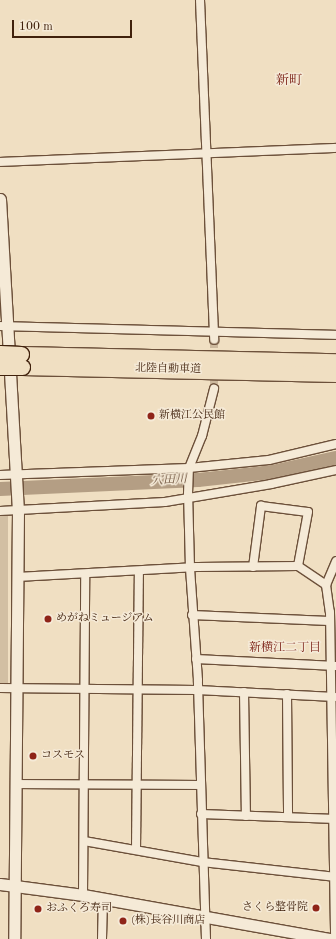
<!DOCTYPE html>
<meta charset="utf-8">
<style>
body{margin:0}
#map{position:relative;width:336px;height:939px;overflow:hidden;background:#f0dfc2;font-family:"Old Standard TT","Noto Serif JP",serif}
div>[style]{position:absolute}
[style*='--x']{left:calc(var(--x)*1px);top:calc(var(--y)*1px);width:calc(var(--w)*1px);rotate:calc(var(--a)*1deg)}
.green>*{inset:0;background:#d2bfa3;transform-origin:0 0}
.river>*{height:14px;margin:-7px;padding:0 7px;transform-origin:7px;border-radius:7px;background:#b49e84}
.street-tunnel>*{height:8px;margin-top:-4px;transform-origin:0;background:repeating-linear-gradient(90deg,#cdb99e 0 8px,transparent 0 12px)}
.roads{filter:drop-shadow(1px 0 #6c503a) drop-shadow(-1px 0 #6c503a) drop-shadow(0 1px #6c503a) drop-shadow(0 -1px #6c503a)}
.street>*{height:8px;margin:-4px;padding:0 4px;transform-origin:4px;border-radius:4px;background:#f5ead7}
.secondary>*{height:11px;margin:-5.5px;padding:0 5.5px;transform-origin:5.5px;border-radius:5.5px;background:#f5ead7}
.highway>*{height:15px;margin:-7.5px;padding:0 7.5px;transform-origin:7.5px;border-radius:7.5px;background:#f0dfc2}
.bridges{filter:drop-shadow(1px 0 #40210c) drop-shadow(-1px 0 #40210c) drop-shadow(0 1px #40210c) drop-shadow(0 -1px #40210c)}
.highway-bridge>*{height:15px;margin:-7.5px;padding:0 7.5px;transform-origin:7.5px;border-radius:7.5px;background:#f0dfc2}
.dots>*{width:11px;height:11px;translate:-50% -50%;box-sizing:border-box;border:2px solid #f5ead7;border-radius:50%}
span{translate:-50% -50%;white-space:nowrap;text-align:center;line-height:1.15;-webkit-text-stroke:3px #f5ead7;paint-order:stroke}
.street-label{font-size:11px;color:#40210c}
.poi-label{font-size:11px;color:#40210c}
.left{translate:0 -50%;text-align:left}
.right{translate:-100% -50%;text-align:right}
.water-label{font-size:12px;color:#634630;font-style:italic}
.neighbourhood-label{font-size:12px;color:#7a1f14}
.quarter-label{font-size:13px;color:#7a1f14}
.scale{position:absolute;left:12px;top:20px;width:120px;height:18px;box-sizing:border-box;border:2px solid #40210c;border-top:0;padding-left:5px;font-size:12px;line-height:14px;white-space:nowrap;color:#40210c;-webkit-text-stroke:3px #f5ead7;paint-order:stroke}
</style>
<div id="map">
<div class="green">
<div style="left:8px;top:516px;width:167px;height:8px;rotate:90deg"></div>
</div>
<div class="river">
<div style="--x:0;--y:489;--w:198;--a:-2.6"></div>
<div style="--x:198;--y:480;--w:74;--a:-6.2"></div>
<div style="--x:272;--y:472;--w:66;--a:-12.3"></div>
</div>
<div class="street-tunnel">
<div style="--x:214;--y:340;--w:49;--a:90"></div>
</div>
<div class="roads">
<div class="street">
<div style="--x:200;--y:0;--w:340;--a:87.6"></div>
<div style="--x:0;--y:162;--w:336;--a:-2.4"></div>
<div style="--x:0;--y:326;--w:336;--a:1.5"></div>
<div style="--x:0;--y:475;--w:189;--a:-2.1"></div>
<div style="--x:189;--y:468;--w:80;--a:-5.7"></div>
<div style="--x:269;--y:460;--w:69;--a:-13.4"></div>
<div style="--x:0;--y:511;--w:165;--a:-3.1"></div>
<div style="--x:165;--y:502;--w:108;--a:-9.6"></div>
<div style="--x:271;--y:484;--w:66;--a:-12.2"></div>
<div style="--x:253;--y:567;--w:62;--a:-82.5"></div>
<div style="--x:261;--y:506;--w:47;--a:7.3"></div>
<div style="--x:308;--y:512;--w:55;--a:100.5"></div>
<div style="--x:17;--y:577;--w:180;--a:-3.2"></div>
<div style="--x:197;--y:567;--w:101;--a:-0.6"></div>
<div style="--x:298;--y:566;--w:34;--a:34"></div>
<div style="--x:326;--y:585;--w:27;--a:82"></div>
<div style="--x:330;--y:612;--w:327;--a:89.1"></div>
<div style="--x:326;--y:585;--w:26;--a:-67"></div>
<div style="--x:192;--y:615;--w:137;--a:2.5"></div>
<div style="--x:196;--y:659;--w:140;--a:2.9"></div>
<div style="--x:0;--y:688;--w:197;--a:0.6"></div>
<div style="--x:197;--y:690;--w:138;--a:2.9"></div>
<div style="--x:244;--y:692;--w:124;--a:89.1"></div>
<div style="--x:287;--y:694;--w:123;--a:89.5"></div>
<div style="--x:16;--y:784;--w:183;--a:0.3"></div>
<div style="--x:201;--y:814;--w:135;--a:2.1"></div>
<div style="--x:84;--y:841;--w:120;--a:10.1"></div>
<div style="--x:202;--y:862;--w:135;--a:6.4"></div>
<div style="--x:136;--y:849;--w:278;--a:-89.4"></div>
<div style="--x:83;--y:895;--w:321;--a:-89.6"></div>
<div style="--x:102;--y:939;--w:40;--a:-88.6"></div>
<div style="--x:206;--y:939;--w:259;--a:-91.8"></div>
<div style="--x:198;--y:680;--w:112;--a:-94.1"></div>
<div style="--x:190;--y:568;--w:74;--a:-91.5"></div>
<div style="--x:188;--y:494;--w:26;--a:-88"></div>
<div style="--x:189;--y:468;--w:35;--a:-68"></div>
<div style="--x:202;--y:436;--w:49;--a:-75.7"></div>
</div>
<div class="secondary">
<div style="--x:0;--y:199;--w:312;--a:86.7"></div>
<div style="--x:18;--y:510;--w:429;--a:90.5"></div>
<div style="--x:0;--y:884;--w:84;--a:7.5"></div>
<div style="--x:83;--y:895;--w:250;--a:10.1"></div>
</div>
<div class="highway">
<div style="--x:21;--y:354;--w:315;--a:1.3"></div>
<div style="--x:22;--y:367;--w:314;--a:1.3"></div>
</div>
</div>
<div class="bridges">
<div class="highway-bridge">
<div style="--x:0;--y:353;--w:21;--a:3"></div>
<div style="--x:0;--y:367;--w:22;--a:0"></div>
</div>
</div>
<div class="dots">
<div style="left:151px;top:416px;background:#8f2418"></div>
<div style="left:48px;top:619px;background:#8f2418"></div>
<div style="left:33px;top:756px;background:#8f2418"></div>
<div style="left:316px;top:908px;background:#8f2418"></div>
<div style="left:38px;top:909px;background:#8f2418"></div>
<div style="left:123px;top:921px;background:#8f2418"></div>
</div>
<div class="street-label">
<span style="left:168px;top:370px;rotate:1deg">北陸自動車道</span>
</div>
<div class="poi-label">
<span class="left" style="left:159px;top:416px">新横江公民館</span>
<span class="left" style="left:56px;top:619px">めがねミュージアム</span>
<span class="left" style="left:41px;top:756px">コスモス</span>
<span class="right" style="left:308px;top:908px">さくら整骨院</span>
<span class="left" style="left:46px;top:909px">おふくろ寿司</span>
<span class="left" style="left:131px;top:921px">(株)長谷川商店</span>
</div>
<div class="water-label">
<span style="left:169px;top:481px;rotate:-3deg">穴田川</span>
</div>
<div class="neighbourhood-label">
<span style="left:285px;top:649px">新横江二丁目</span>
</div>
<div class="quarter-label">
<span style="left:289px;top:81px">新町</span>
</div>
<div class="scale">100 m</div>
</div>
